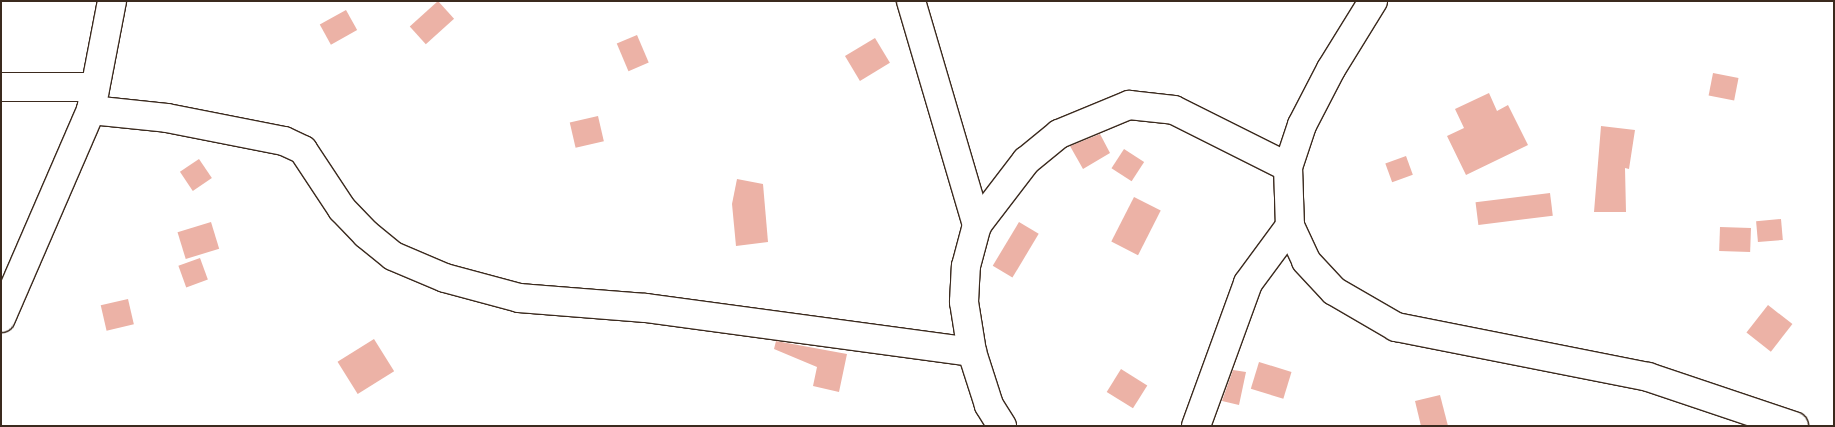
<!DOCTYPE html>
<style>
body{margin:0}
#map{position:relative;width:1835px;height:427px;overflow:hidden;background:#fff;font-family:Dekko,sans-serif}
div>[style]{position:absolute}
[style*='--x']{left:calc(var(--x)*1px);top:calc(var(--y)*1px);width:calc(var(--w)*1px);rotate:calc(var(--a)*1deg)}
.building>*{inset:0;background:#ecb2a6;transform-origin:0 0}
.roads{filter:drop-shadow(1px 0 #3b2a1e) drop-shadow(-1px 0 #3b2a1e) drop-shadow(0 1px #3b2a1e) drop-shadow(0 -1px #3b2a1e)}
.minor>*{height:28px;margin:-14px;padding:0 14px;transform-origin:14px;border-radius:14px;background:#fff}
span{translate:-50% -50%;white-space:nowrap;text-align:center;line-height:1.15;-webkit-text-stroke:5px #fff;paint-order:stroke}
.frame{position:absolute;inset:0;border:2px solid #3b2a1e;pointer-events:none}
</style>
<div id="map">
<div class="building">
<div style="left:438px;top:1px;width:24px;height:38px;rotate:48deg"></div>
<div style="left:346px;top:10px;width:23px;height:30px;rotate:61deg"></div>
<div style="left:637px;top:35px;width:30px;height:22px;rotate:67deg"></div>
<div style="left:875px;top:38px;width:29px;height:35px;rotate:59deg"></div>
<div style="left:1713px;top:73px;width:26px;height:23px;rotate:11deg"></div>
<div style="clip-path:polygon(1489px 93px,1497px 111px,1508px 105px,1528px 145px,1466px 175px,1447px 136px,1464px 128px,1455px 109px)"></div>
<div style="left:598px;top:116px;width:26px;height:29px;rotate:77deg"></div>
<div style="clip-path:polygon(1601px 126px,1635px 130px,1629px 169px,1625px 168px,1626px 212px,1594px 212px)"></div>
<div style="clip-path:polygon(1100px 134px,1110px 153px,1083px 169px,1070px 146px)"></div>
<div style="left:1124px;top:149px;width:24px;height:23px;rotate:33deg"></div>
<div style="left:1406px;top:156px;width:20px;height:22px;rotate:70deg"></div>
<div style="left:199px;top:159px;width:23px;height:23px;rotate:56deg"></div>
<div style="clip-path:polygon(737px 179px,763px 184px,768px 242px,736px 246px,732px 204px)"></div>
<div style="left:1550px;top:193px;width:23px;height:75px;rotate:83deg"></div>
<div style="left:1134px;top:197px;width:30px;height:50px;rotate:27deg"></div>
<div style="left:1781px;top:219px;width:21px;height:25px;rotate:85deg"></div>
<div style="left:211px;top:222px;width:28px;height:35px;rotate:73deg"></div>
<div style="left:1019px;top:222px;width:23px;height:51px;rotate:31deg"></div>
<div style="left:1720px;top:227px;width:31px;height:24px;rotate:2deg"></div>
<div style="left:200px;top:258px;width:23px;height:23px;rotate:70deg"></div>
<div style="left:128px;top:299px;width:26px;height:28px;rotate:77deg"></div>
<div style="left:1768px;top:305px;width:31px;height:35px;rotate:38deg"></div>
<div style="left:374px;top:339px;width:38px;height:43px;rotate:58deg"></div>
<div style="clip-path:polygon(776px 341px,847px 354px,839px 392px,813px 386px,817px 367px,774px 349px)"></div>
<div style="left:1259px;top:362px;width:34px;height:28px;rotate:17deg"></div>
<div style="left:1121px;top:369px;width:31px;height:27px;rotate:32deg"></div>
<div style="clip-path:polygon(1233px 370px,1246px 372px,1239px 405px,1222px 401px)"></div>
<div style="clip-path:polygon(1440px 395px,1448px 426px,1421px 426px,1415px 401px)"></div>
</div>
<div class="roads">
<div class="minor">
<div style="--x:911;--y:1;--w:234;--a:73.6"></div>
<div style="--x:1373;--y:1;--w:80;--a:121.7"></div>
<div style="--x:1331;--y:69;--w:63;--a:117.4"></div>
<div style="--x:1302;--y:125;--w:44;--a:108.4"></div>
<div style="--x:1288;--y:167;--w:59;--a:88.1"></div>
<div style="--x:1290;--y:226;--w:38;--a:65"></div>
<div style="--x:1306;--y:261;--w:41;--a:47"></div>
<div style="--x:1334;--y:291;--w:72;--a:30.1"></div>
<div style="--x:1396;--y:327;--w:257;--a:11.2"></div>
<div style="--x:1648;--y:377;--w:154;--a:18.6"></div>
<div style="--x:1;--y:87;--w:94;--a:0"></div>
<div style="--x:91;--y:110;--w:76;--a:6"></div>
<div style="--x:167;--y:118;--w:119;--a:11.1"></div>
<div style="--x:284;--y:141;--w:21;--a:25"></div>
<div style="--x:303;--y:150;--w:71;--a:56.5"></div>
<div style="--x:342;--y:209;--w:35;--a:46"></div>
<div style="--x:366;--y:234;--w:35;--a:39"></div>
<div style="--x:393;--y:256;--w:56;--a:22.9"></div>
<div style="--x:445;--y:278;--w:77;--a:15.1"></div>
<div style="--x:519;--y:298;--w:127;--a:4.5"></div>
<div style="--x:646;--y:308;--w:329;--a:7.7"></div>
<div style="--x:1;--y:318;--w:227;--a:-66.6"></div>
<div style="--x:91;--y:110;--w:111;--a:-79.1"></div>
<div style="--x:1002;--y:426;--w:25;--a:-122"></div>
<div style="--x:989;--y:405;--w:56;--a:-107.8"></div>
<div style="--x:972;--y:352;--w:51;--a:-99.1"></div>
<div style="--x:964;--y:302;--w:36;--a:-87"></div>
<div style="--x:966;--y:266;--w:42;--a:-75"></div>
<div style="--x:977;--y:225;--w:81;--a:-52.6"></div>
<div style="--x:1026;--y:161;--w:43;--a:-39.3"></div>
<div style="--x:1059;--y:134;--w:76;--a:-22.5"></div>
<div style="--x:1129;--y:105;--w:45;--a:6.3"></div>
<div style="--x:1174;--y:110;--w:127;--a:26.6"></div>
<div style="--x:1196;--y:426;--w:152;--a:-70"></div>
<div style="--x:1248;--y:283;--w:71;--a:-53.6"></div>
</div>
</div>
<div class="frame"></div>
</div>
